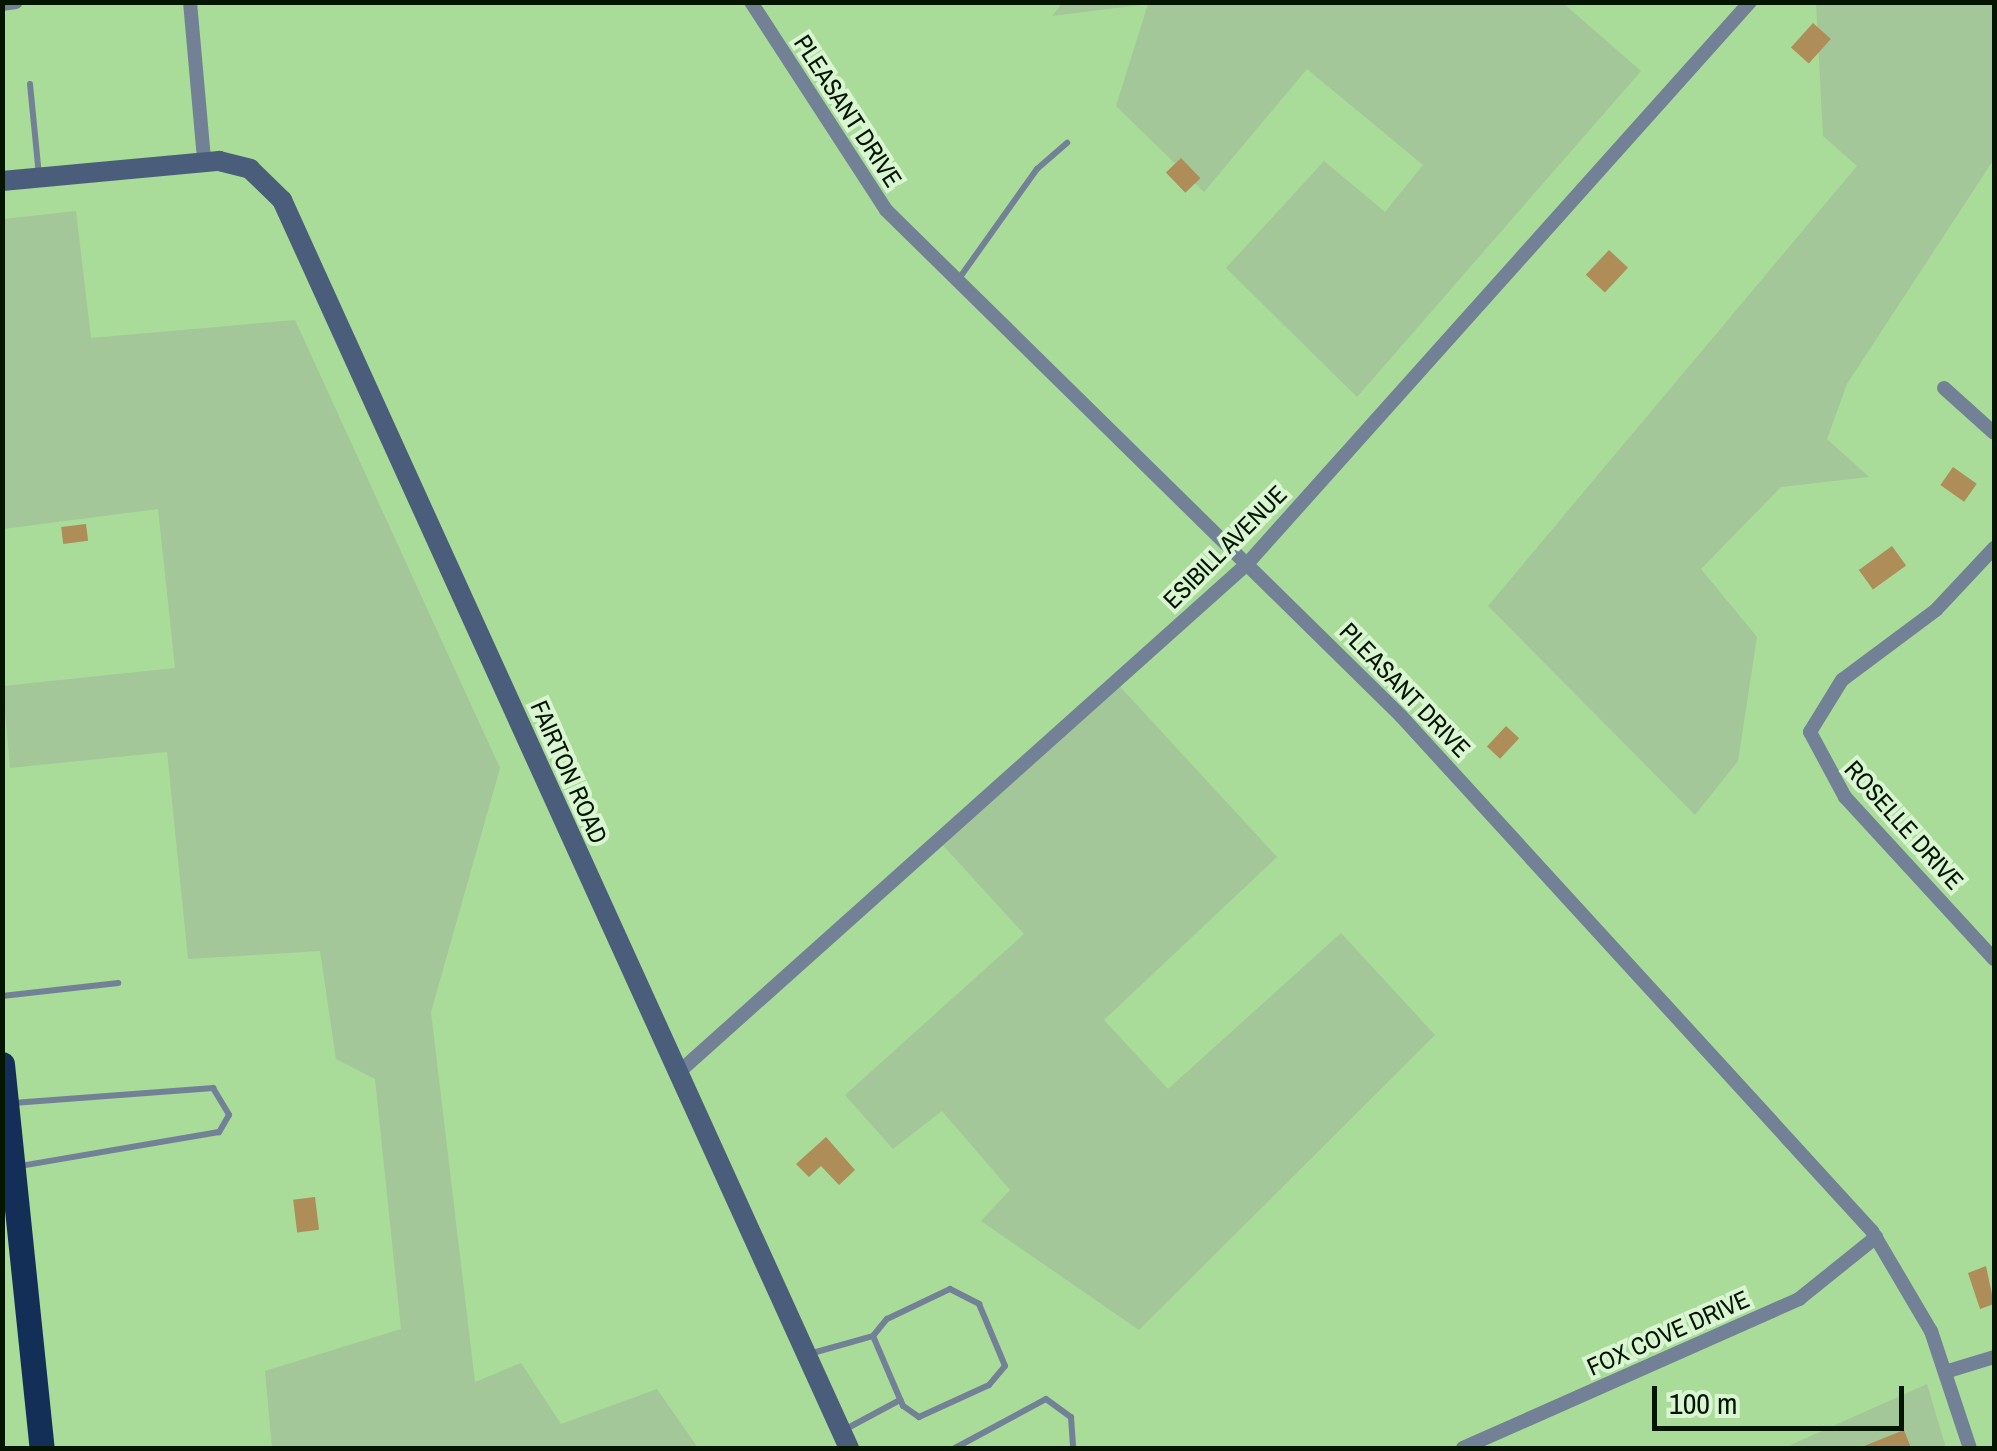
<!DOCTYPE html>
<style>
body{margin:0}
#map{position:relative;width:1997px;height:1451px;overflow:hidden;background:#a8dc98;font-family:"Archivo Narrow",sans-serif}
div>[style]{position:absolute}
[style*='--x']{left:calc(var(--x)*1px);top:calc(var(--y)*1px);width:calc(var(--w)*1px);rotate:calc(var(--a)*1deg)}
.green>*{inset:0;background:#a3c798}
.building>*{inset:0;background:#ae8d59;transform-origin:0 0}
.lane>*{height:6px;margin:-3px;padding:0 3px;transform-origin:3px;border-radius:3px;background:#738197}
.street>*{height:14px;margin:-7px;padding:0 7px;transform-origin:7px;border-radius:7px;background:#738197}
.secondary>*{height:20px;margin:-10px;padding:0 10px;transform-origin:10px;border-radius:10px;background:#4a5e7c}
.highway>*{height:25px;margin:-12.5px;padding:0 12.5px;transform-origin:12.5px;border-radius:12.5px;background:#132f57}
span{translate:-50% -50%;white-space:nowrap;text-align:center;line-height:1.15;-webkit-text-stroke:8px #daf5d2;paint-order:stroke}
.street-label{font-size:25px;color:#041500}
.frame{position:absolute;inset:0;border:5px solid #041500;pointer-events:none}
.scale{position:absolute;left:1652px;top:1386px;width:252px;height:45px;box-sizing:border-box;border:5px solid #041500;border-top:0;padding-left:12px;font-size:30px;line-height:35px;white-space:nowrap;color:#041500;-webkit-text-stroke:8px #daf5d2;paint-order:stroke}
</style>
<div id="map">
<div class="green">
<div style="clip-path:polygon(1063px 2px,1563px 3px,1641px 71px,1357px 397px,1226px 268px,1324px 161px,1385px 212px,1423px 165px,1307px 69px,1204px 192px,1116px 106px,1148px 4px,1052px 16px)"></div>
<div style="clip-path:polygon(1816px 3px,1994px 3px,1994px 159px,1847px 384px,1827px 439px,1869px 477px,1781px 487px,1701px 569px,1757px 637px,1738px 761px,1695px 815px,1488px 606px,1857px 166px,1823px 136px)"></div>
<div style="clip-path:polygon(76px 211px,91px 338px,295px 320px,500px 768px,431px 1012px,475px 1382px,521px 1363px,561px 1424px,657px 1389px,698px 1448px,272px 1448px,265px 1371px,401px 1329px,375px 1079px,336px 1059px,320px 951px,188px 959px,167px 752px,10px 768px,3px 686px,175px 668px,158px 509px,3px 529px,3px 219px)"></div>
<div style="clip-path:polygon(1114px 680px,1277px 857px,1104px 1020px,1168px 1089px,1341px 933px,1435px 1035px,1139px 1330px,981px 1221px,1010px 1190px,942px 1111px,893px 1149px,845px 1095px,1024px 934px,939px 841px)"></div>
<div style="clip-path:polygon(1927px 1384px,1946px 1448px,1784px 1448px)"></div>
</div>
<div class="building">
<div style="left:1813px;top:23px;width:24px;height:33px;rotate:42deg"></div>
<div style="left:1181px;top:158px;width:28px;height:21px;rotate:46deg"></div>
<div style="left:1609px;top:250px;width:26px;height:34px;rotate:43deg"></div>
<div style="left:1953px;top:467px;width:29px;height:22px;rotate:35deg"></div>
<div style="left:86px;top:524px;width:17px;height:25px;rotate:83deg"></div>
<div style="left:1892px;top:546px;width:24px;height:41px;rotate:54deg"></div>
<div style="left:1506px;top:726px;width:18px;height:28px;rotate:43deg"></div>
<div style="clip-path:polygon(826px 1137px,855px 1170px,839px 1185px,821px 1166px,809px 1177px,796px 1164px)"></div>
<div style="left:315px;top:1197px;width:33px;height:22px;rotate:83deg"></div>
<div style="clip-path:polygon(1986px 1266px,1994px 1304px,1980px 1309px,1968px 1273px)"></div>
<div style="clip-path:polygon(1904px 1430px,1911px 1448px,1859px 1448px)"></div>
</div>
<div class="lane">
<div style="--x:30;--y:84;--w:92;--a:84.4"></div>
<div style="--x:958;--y:280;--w:136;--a:-54.6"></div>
<div style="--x:1037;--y:169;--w:40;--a:-41"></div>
<div style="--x:2;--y:996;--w:117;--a:-6.4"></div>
<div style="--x:13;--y:1103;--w:201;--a:-4.3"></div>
<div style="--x:213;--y:1088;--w:31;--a:59"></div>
<div style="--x:229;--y:1115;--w:20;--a:120"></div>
<div style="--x:219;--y:1132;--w:201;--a:170.3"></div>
<div style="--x:950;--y:1289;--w:33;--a:27"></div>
<div style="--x:979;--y:1304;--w:67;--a:67.2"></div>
<div style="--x:1005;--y:1366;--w:25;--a:130"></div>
<div style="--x:989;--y:1385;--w:77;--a:155.4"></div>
<div style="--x:919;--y:1417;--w:19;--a:-145"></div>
<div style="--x:903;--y:1406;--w:76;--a:-113.2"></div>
<div style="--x:873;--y:1336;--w:22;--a:-51"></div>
<div style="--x:887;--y:1319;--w:70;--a:-25.5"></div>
<div style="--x:809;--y:1354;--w:66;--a:-15.7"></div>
<div style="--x:844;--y:1430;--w:64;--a:-28.2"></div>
<div style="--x:955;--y:1448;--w:103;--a:-28.3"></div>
<div style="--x:1046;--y:1399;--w:31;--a:36"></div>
<div style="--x:1071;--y:1417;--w:31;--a:86"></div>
</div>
<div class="street">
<div style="--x:190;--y:2;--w:159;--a:84.9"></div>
<div style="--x:751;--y:2;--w:248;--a:57"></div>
<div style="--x:886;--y:210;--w:722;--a:44.49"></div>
<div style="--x:1401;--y:716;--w:698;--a:47.56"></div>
<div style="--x:1872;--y:1231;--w:116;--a:59.5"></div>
<div style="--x:1931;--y:1331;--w:123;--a:71.6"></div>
<div style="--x:2;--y:4;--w:14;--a:-8"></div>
<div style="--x:1944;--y:388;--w:67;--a:42"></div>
<div style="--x:1994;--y:548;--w:85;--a:133.1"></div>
<div style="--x:1936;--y:610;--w:117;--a:143.3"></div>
<div style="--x:1842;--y:680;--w:61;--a:121.6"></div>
<div style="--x:1810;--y:732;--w:74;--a:61.7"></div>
<div style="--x:1845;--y:797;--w:220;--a:47.4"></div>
<div style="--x:679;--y:1072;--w:762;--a:-41.81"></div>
<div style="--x:1247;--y:564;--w:754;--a:-48.17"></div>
<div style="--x:1945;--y:1372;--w:51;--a:-17"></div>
<div style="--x:1463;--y:1448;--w:368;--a:-23.9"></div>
<div style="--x:1799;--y:1299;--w:99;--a:-38.8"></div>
</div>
<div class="secondary">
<div style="--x:2;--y:181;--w:218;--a:-5.3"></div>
<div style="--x:219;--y:161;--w:32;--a:14"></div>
<div style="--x:250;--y:169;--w:45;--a:44.1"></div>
<div style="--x:282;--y:200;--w:1371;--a:65.57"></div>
</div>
<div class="highway">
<div style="--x:2;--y:1064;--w:386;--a:84.1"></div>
</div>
<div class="street-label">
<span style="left:848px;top:111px;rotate:57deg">PLEASANT DRIVE</span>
<span style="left:1225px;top:547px;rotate:-45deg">ESIBILL AVENUE</span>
<span style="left:1405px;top:690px;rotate:46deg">PLEASANT DRIVE</span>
<span style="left:569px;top:772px;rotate:66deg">FAIRTON ROAD</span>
<span style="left:1904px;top:825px;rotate:48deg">ROSELLE DRIVE</span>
<span style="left:1668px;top:1333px;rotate:-24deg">FOX COVE DRIVE</span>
</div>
<div class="frame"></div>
<div class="scale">100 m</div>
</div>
